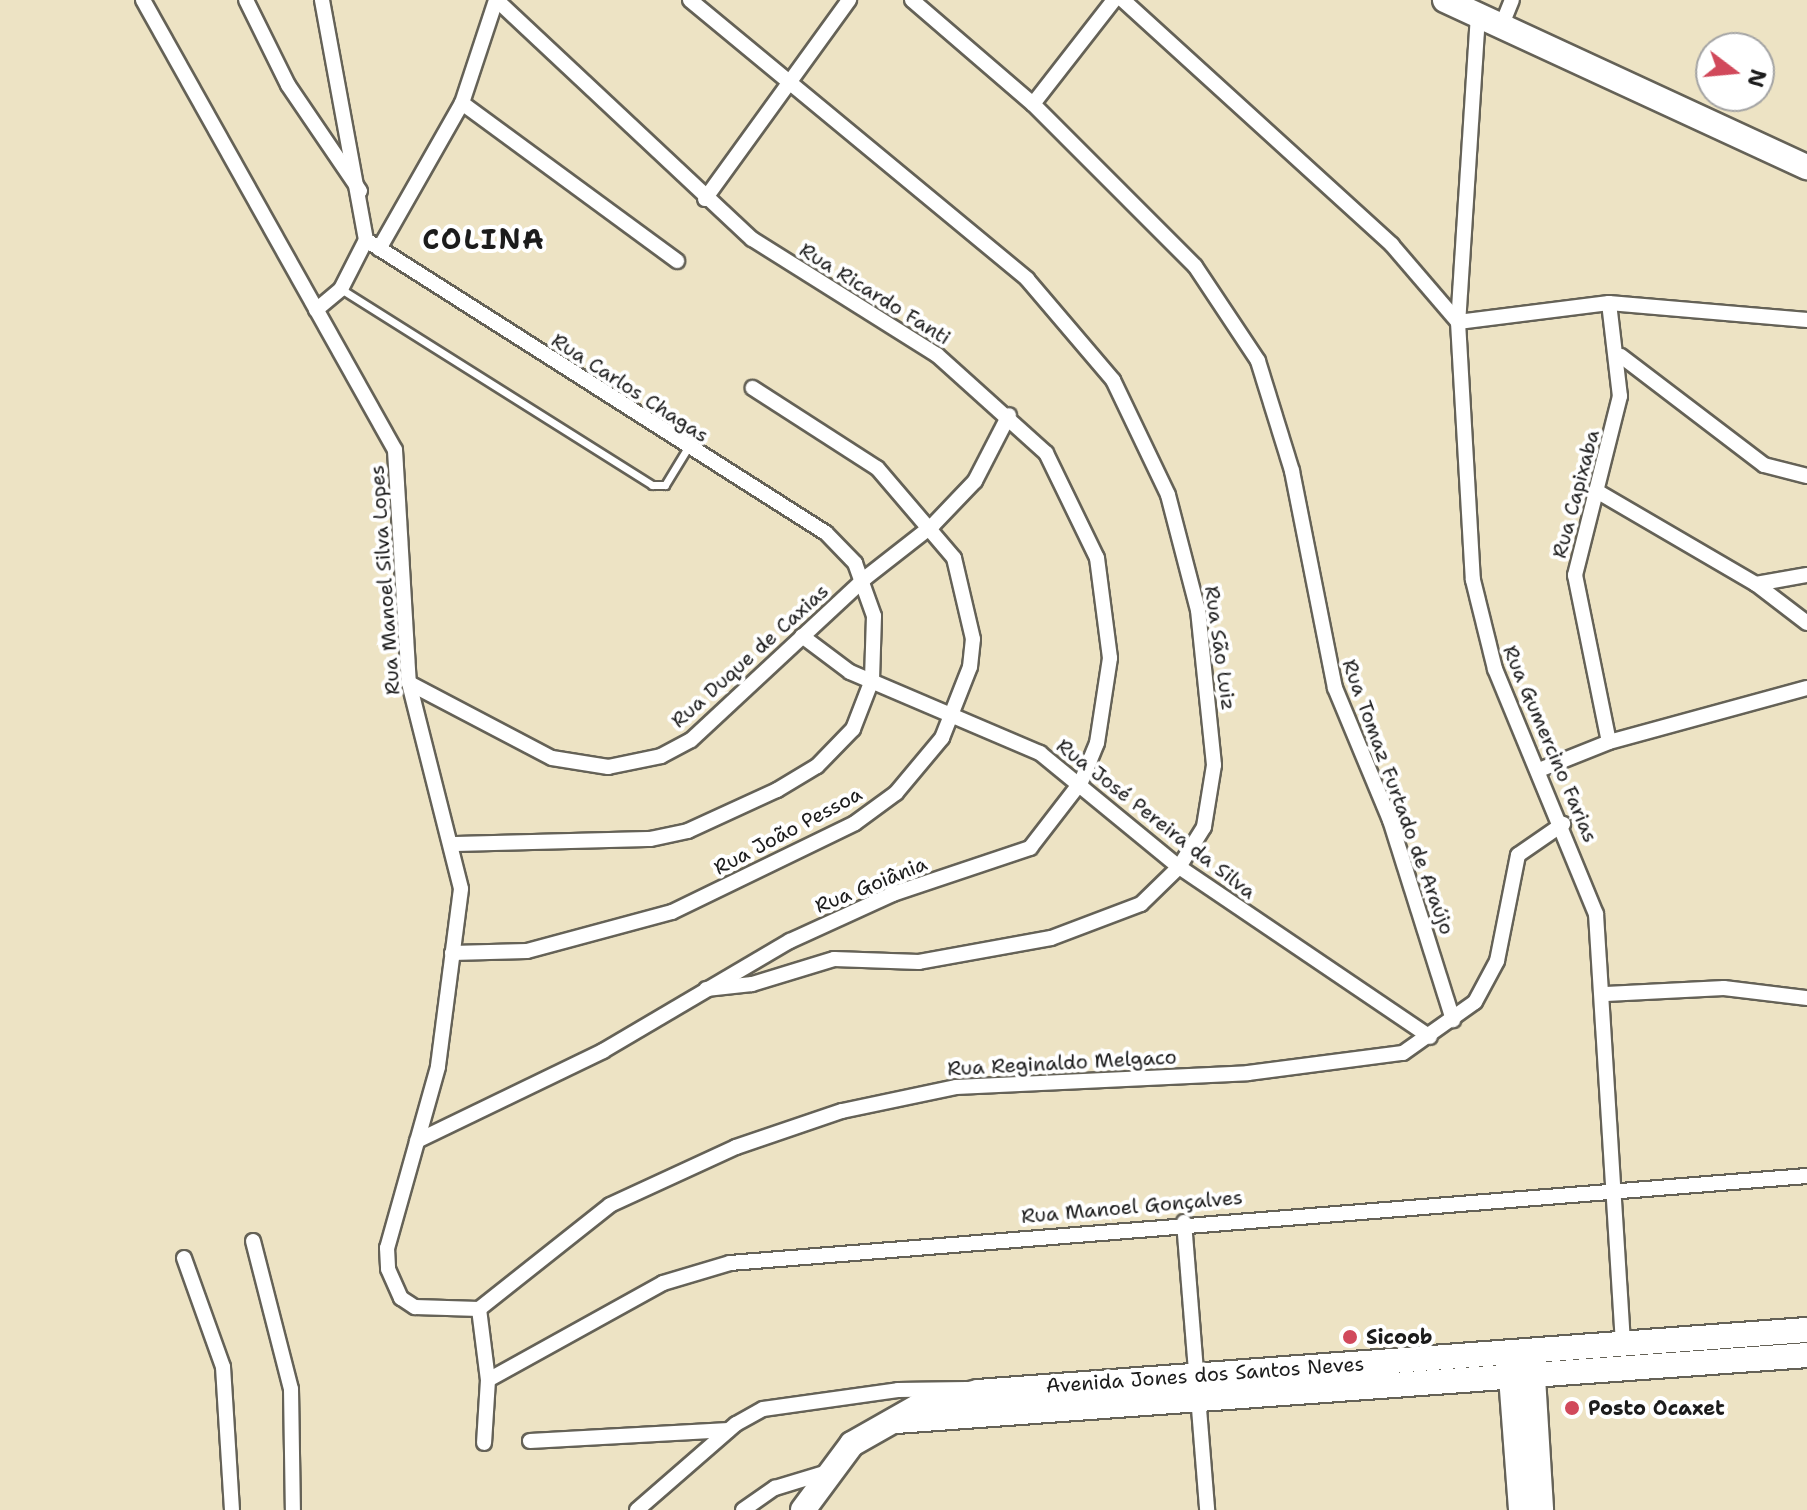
<!DOCTYPE html>
<meta charset="utf-8">
<style>
body{margin:0}
#map{position:relative;width:1807px;height:1510px;overflow:hidden;background:#ede3c4;font-family:"Shantell Sans",sans-serif}
div>[style]{position:absolute}
[style*='--x']{left:calc(var(--x)*1px);top:calc(var(--y)*1px);width:calc(var(--w)*1px);rotate:calc(var(--a)*1deg)}
.roads{filter:drop-shadow(2px 0 #656257) drop-shadow(-2px 0 #656257) drop-shadow(0 2px #656257) drop-shadow(0 -2px #656257)}
.lane>*{height:7px;margin:-3.5px;padding:0 3.5px;transform-origin:3.5px;border-radius:3.5px;background:#fff}
.street>*{height:14px;margin:-7px;padding:0 7px;transform-origin:7px;border-radius:7px;background:#fff}
.primary>*{height:24px;margin:-12px;padding:0 12px;transform-origin:12px;border-radius:12px;background:#fff}
.dots>*{width:22px;height:22px;translate:-50% -50%;box-sizing:border-box;border:4px solid #fff;border-radius:50%}
span{translate:-50% -50%;white-space:nowrap;text-align:center;line-height:1.15;-webkit-text-stroke:8px #fff;paint-order:stroke}
.street-label{font-size:20px;color:#1c1c1c}
.poi-label{font-size:20px;color:#1c1c1c;font-weight:700}
.left{translate:0 -50%;text-align:left}
.district-label{font-size:28px;color:#1c1c1c;font-weight:700;letter-spacing:2px}
.north{position:absolute;left:1695px;top:32px;width:80px;height:80px;box-sizing:border-box;background:#fff;border:2px solid #a4a4a4;border-radius:50%;rotate:106deg;font-size:22px;font-weight:700;line-height:32px;text-align:center;color:#1c1c1c}
.north::after{content:'';display:block;margin:auto;width:28px;height:36px;background:#d1495b;clip-path:polygon(50% 0,100% 100%,50% 72%,0 100%)}
</style>
<div id="map">
<div class="roads">
<div class="lane">
<div style="--x:341;--y:289;--w:368;--a:32.2"></div>
<div style="--x:652;--y:485;--w:13;--a:0"></div>
<div style="--x:665;--y:485;--w:42;--a:-58.6"></div>
</div>
<div class="street">
<div style="--x:143;--y:0;--w:516;--a:60.75"></div>
<div style="--x:395;--y:450;--w:233;--a:86.6"></div>
<div style="--x:409;--y:683;--w:212;--a:75.8"></div>
<div style="--x:461;--y:889;--w:179;--a:97.4"></div>
<div style="--x:438;--y:1067;--w:188;--a:105.7"></div>
<div style="--x:387;--y:1248;--w:21;--a:87"></div>
<div style="--x:388;--y:1269;--w:32;--a:66"></div>
<div style="--x:401;--y:1298;--w:17;--a:33"></div>
<div style="--x:415;--y:1307;--w:64;--a:1.8"></div>
<div style="--x:246;--y:0;--w:95;--a:63.7"></div>
<div style="--x:288;--y:85;--w:128;--a:55.8"></div>
<div style="--x:690;--y:0;--w:438;--a:39.6"></div>
<div style="--x:1027;--y:279;--w:133;--a:49.6"></div>
<div style="--x:1113;--y:380;--w:127;--a:64.4"></div>
<div style="--x:1168;--y:495;--w:119;--a:75.4"></div>
<div style="--x:1198;--y:610;--w:156;--a:84.1"></div>
<div style="--x:1214;--y:765;--w:63;--a:99.2"></div>
<div style="--x:1204;--y:827;--w:47;--a:122"></div>
<div style="--x:1179;--y:867;--w:53;--a:135.8"></div>
<div style="--x:1141;--y:904;--w:96;--a:159.3"></div>
<div style="--x:1051;--y:938;--w:134;--a:169.7"></div>
<div style="--x:919;--y:962;--w:85;--a:-178"></div>
<div style="--x:834;--y:959;--w:86;--a:163"></div>
<div style="--x:752;--y:984;--w:46;--a:173.8"></div>
<div style="--x:912;--y:0;--w:160;--a:40.7"></div>
<div style="--x:1033;--y:104;--w:229;--a:45"></div>
<div style="--x:1195;--y:266;--w:114;--a:56.4"></div>
<div style="--x:1258;--y:361;--w:115;--a:72.8"></div>
<div style="--x:1292;--y:471;--w:221;--a:78.8"></div>
<div style="--x:1335;--y:688;--w:143;--a:67.4"></div>
<div style="--x:1390;--y:820;--w:210;--a:72.5"></div>
<div style="--x:1123;--y:0;--w:364;--a:42.3"></div>
<div style="--x:1392;--y:245;--w:101;--a:49.4"></div>
<div style="--x:1478;--y:15;--w:308;--a:93.7"></div>
<div style="--x:1458;--y:322;--w:258;--a:86.7"></div>
<div style="--x:1473;--y:580;--w:92;--a:76.1"></div>
<div style="--x:1495;--y:669;--w:265;--a:67.6"></div>
<div style="--x:1596;--y:914;--w:435;--a:86.4"></div>
<div style="--x:1501;--y:27;--w:29;--a:-68"></div>
<div style="--x:462;--y:103;--w:267;--a:36.3"></div>
<div style="--x:1033;--y:104;--w:132;--a:-52.1"></div>
<div style="--x:705;--y:199;--w:246;--a:-54.1"></div>
<div style="--x:366;--y:240;--w:545;--a:32.5"></div>
<div style="--x:826;--y:533;--w:42;--a:46"></div>
<div style="--x:855;--y:563;--w:56;--a:70.3"></div>
<div style="--x:874;--y:616;--w:64;--a:91.8"></div>
<div style="--x:872;--y:680;--w:53;--a:111.2"></div>
<div style="--x:853;--y:729;--w:52;--a:134.2"></div>
<div style="--x:817;--y:766;--w:47;--a:149"></div>
<div style="--x:777;--y:790;--w:98;--a:155.3"></div>
<div style="--x:688;--y:831;--w:39;--a:168"></div>
<div style="--x:650;--y:839;--w:197;--a:178.5"></div>
<div style="--x:379;--y:249;--w:168;--a:-60.4"></div>
<div style="--x:462;--y:103;--w:108;--a:-71.7"></div>
<div style="--x:1609;--y:303;--w:94;--a:83.3"></div>
<div style="--x:1620;--y:396;--w:185;--a:104.1"></div>
<div style="--x:1575;--y:575;--w:170;--a:78.5"></div>
<div style="--x:316;--y:310;--w:33;--a:-40"></div>
<div style="--x:341;--y:289;--w:55;--a:-63"></div>
<div style="--x:366;--y:240;--w:244;--a:-100.4"></div>
<div style="--x:1458;--y:322;--w:152;--a:-7.2"></div>
<div style="--x:1609;--y:303;--w:199;--a:4.9"></div>
<div style="--x:1621;--y:356;--w:180;--a:37.3"></div>
<div style="--x:1764;--y:465;--w:44;--a:14.3"></div>
<div style="--x:1600;--y:493;--w:181;--a:30.3"></div>
<div style="--x:1756;--y:584;--w:64;--a:37.4"></div>
<div style="--x:1756;--y:584;--w:52;--a:-10"></div>
<div style="--x:802;--y:636;--w:60;--a:36.9"></div>
<div style="--x:850;--y:672;--w:207;--a:23.1"></div>
<div style="--x:1040;--y:753;--w:180;--a:39.4"></div>
<div style="--x:1179;--y:867;--w:303;--a:34.1"></div>
<div style="--x:409;--y:683;--w:161;--a:27.7"></div>
<div style="--x:552;--y:758;--w:57;--a:9.1"></div>
<div style="--x:608;--y:767;--w:54;--a:-11.7"></div>
<div style="--x:661;--y:756;--w:34;--a:-28"></div>
<div style="--x:691;--y:740;--w:236;--a:-42.9"></div>
<div style="--x:864;--y:579;--w:88;--a:-38"></div>
<div style="--x:933;--y:525;--w:61;--a:-46.3"></div>
<div style="--x:975;--y:481;--w:74;--a:-62.7"></div>
<div style="--x:1539;--y:770;--w:75;--a:-21.8"></div>
<div style="--x:1609;--y:742;--w:205;--a:-15.3"></div>
<div style="--x:452;--y:953;--w:75;--a:-1.5"></div>
<div style="--x:527;--y:951;--w:150;--a:-15.1"></div>
<div style="--x:672;--y:912;--w:203;--a:-25.9"></div>
<div style="--x:855;--y:823;--w:51;--a:-36.2"></div>
<div style="--x:896;--y:793;--w:72;--a:-50.1"></div>
<div style="--x:942;--y:738;--w:76;--a:-68.5"></div>
<div style="--x:970;--y:667;--w:28;--a:-84"></div>
<div style="--x:973;--y:639;--w:83;--a:-103.2"></div>
<div style="--x:954;--y:558;--w:118;--a:-130.5"></div>
<div style="--x:877;--y:468;--w:148;--a:-147.2"></div>
<div style="--x:1606;--y:994;--w:118;--a:-2.9"></div>
<div style="--x:1724;--y:988;--w:84;--a:6.9"></div>
<div style="--x:417;--y:1141;--w:207;--a:-25.8"></div>
<div style="--x:603;--y:1051;--w:217;--a:-30.5"></div>
<div style="--x:790;--y:941;--w:113;--a:-24.5"></div>
<div style="--x:893;--y:894;--w:145;--a:-18.6"></div>
<div style="--x:1030;--y:848;--w:83;--a:-52.3"></div>
<div style="--x:1081;--y:782;--w:42;--a:-67.7"></div>
<div style="--x:1097;--y:743;--w:86;--a:-81.3"></div>
<div style="--x:1110;--y:658;--w:101;--a:-97.4"></div>
<div style="--x:1097;--y:558;--w:117;--a:-115.9"></div>
<div style="--x:1046;--y:453;--w:147;--a:-138"></div>
<div style="--x:937;--y:355;--w:218;--a:-147.9"></div>
<div style="--x:752;--y:239;--w:349;--a:-136.9"></div>
<div style="--x:1184;--y:1222;--w:289;--a:85.4"></div>
<div style="--x:253;--y:1241;--w:153;--a:75.6"></div>
<div style="--x:291;--y:1389;--w:121;--a:89.1"></div>
<div style="--x:184;--y:1258;--w:116;--a:70.3"></div>
<div style="--x:223;--y:1367;--w:143;--a:86.4"></div>
<div style="--x:479;--y:1309;--w:167;--a:-38.4"></div>
<div style="--x:610;--y:1205;--w:139;--a:-24.7"></div>
<div style="--x:736;--y:1147;--w:112;--a:-18.8"></div>
<div style="--x:842;--y:1111;--w:116;--a:-11.9"></div>
<div style="--x:956;--y:1087;--w:292;--a:-2.7"></div>
<div style="--x:1248;--y:1073;--w:156;--a:-7.4"></div>
<div style="--x:1403;--y:1053;--w:88;--a:-35.3"></div>
<div style="--x:1475;--y:1002;--w:47;--a:-61.8"></div>
<div style="--x:1497;--y:961;--w:108;--a:-78.8"></div>
<div style="--x:1518;--y:855;--w:55;--a:-34.6"></div>
<div style="--x:479;--y:1309;--w:72;--a:82.8"></div>
<div style="--x:488;--y:1380;--w:63;--a:93.6"></div>
<div style="--x:488;--y:1380;--w:200;--a:-29"></div>
<div style="--x:663;--y:1283;--w:70;--a:-16.6"></div>
<div style="--x:730;--y:1263;--w:1081;--a:-4.62"></div>
<div style="--x:530;--y:1441;--w:199;--a:-3.2"></div>
<div style="--x:637;--y:1510;--w:131;--a:-41"></div>
<div style="--x:736;--y:1424;--w:31;--a:-29"></div>
<div style="--x:763;--y:1409;--w:136;--a:-8"></div>
<div style="--x:898;--y:1390;--w:69;--a:-0.8"></div>
<div style="--x:743;--y:1510;--w:39;--a:-35"></div>
<div style="--x:775;--y:1488;--w:51;--a:-17"></div>
</div>
<div class="primary">
<div style="--x:1445;--y:0;--w:399;--a:24.8"></div>
<div style="--x:1532;--y:1361;--w:149;--a:86.5"></div>
<div style="--x:1510;--y:1363;--w:147;--a:85.7"></div>
<div style="--x:896;--y:1421;--w:913;--a:-4.14"></div>
<div style="--x:803;--y:1510;--w:82;--a:-53.4"></div>
<div style="--x:852;--y:1444;--w:77;--a:-29.6"></div>
<div style="--x:919;--y:1406;--w:61;--a:-13.3"></div>
<div style="--x:978;--y:1392;--w:831;--a:-4.28"></div>
</div>
</div>
<div class="dots">
<div style="left:1350px;top:1337px;background:#d1495b"></div>
<div style="left:1572px;top:1408px;background:#d1495b"></div>
</div>
<div class="street-label">
<span style="left:875px;top:294px;rotate:32deg">Rua Ricardo Fanti</span>
<span style="left:630px;top:388px;rotate:33deg">Rua Carlos Chagas</span>
<span style="left:1576px;top:494px;rotate:-75deg">Rua Capixaba</span>
<span style="left:385px;top:580px;rotate:-94deg">Rua Manoel Silva Lopes</span>
<span style="left:1220px;top:648px;rotate:82deg">Rua São Luiz</span>
<span style="left:750px;top:656px;rotate:-42deg">Rua Duque de Caxias</span>
<span style="left:1550px;top:744px;rotate:67deg">Rua Gumercino Farias</span>
<span style="left:1398px;top:797px;rotate:70deg">Rua Tomaz Furtado de Araújo</span>
<span style="left:1156px;top:819px;rotate:38deg">Rua José Pereira da Silva</span>
<span style="left:788px;top:831px;rotate:-28deg">Rua João Pessoa</span>
<span style="left:871px;top:885px;rotate:-22deg">Rua Goiânia</span>
<span style="left:1062px;top:1063px;rotate:-3deg">Rua Reginaldo Melgaco</span>
<span style="left:1132px;top:1207px;rotate:-5deg">Rua Manoel Gonçalves</span>
<span style="left:1205px;top:1375px;rotate:-4deg">Avenida Jones dos Santos Neves</span>
</div>
<div class="poi-label">
<span class="left" style="left:1366px;top:1337px">Sicoob</span>
<span class="left" style="left:1588px;top:1408px">Posto Ocaxet</span>
</div>
<div class="district-label">
<span style="left:484px;top:239px">COLINA</span>
</div>
<div class="north">N</div>
</div>
